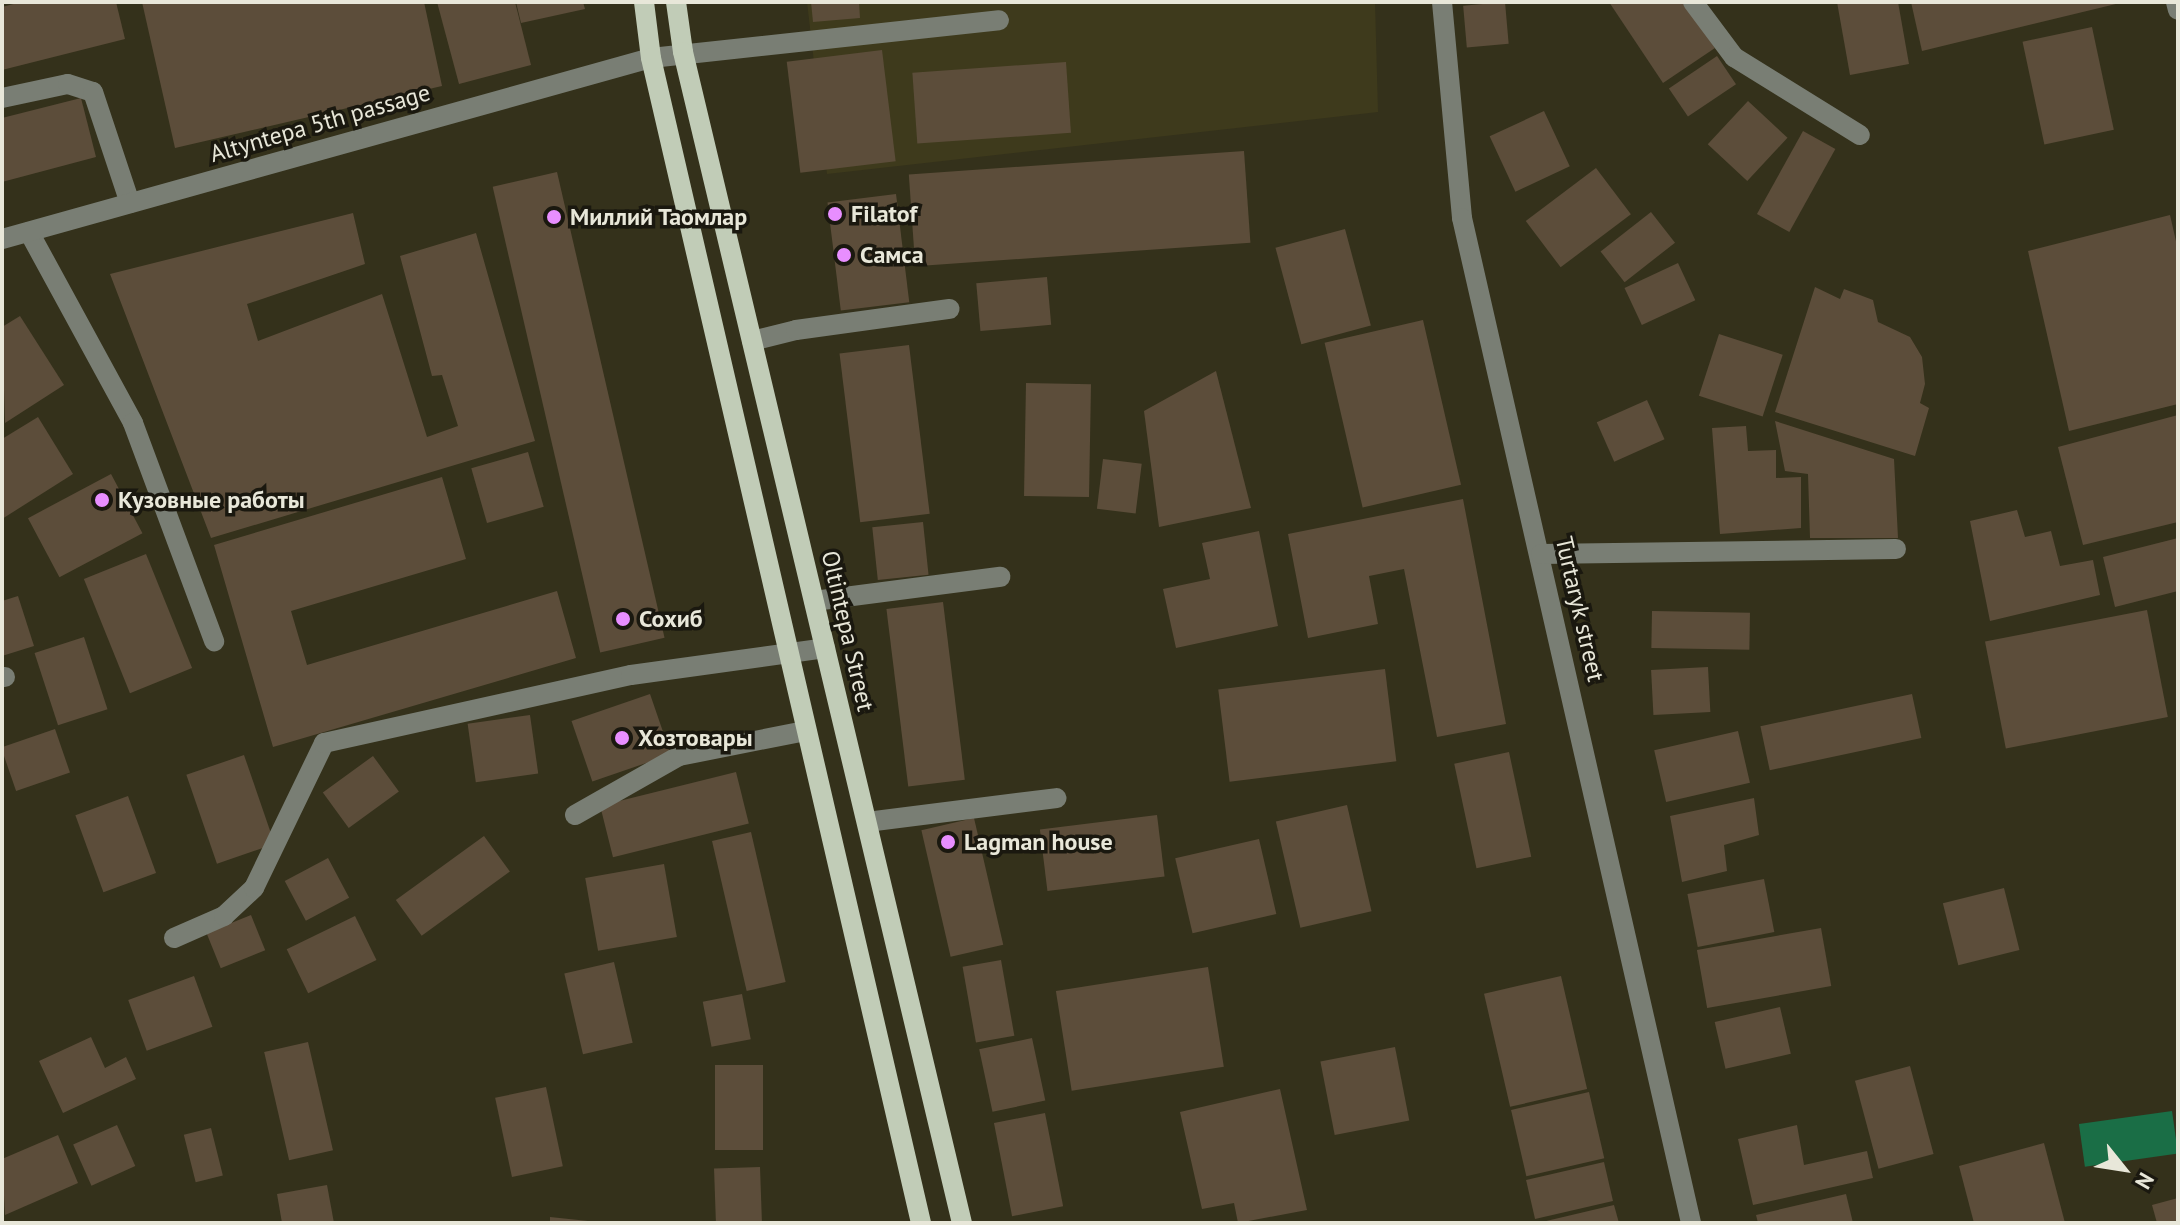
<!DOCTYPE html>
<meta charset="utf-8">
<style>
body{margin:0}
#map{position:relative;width:2180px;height:1225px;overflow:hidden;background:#34311b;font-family:"PT Sans",sans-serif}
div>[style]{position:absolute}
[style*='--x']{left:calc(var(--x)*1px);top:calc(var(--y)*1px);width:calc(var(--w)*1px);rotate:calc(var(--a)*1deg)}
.built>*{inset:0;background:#3e3a1c}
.water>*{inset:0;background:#1a6e46;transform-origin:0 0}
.building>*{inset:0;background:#5c4d3a;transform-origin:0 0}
.minor>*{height:20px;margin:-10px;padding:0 10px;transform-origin:10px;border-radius:10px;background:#797e74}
.major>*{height:20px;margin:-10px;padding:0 10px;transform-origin:10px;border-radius:10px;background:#c1ccb7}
.dots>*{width:22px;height:22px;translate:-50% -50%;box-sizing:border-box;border:4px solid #1a180f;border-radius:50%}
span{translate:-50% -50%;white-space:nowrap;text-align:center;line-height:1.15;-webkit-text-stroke:7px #1a180f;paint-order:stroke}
.street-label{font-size:24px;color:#e8e7d9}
.poi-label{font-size:24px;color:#e8e7d9;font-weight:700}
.left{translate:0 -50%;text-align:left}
.frame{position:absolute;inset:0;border:4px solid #e8e7d9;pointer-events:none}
.north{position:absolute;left:2084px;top:1129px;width:80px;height:80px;-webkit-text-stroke:6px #1a180f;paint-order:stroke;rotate:120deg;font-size:22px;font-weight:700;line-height:32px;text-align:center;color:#e8e7d9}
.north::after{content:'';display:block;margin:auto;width:28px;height:36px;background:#e8e7d9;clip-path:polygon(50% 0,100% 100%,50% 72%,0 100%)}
</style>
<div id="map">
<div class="built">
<div style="clip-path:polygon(807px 2px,1375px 2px,1378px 112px,827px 174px)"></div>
</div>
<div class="water">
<div style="left:2172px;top:1111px;width:43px;height:94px;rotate:82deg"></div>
</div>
<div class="building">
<div style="clip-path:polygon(21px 2px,116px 2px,125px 39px,2px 70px,2px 7px)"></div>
<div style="clip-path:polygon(142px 2px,424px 2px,442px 86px,175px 148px)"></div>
<div style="clip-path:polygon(437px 2px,515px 2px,531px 65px,459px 84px)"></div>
<div style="clip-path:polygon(516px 2px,583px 2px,585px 9px,521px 23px)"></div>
<div style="clip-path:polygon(811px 2px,859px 2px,860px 18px,813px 22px)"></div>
<div style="left:1505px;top:2px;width:42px;height:42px;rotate:85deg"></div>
<div style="clip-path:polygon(1609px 2px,1684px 2px,1715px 48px,1663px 83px)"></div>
<div style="clip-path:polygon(1837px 2px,1898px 2px,1909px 64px,1850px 75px)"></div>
<div style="clip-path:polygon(1911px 2px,2119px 2px,2120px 3px,1922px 51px)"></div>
<div style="left:2092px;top:27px;width:105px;height:71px;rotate:78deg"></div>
<div style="left:882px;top:50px;width:112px;height:96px;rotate:83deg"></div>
<div style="left:1717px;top:56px;width:34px;height:58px;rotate:56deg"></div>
<div style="left:1066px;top:62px;width:71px;height:154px;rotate:86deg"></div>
<div style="clip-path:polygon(81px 98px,96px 157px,2px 182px,2px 118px)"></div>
<div style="left:1748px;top:101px;width:54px;height:59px;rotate:43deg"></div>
<div style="left:1544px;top:111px;width:61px;height:60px;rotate:65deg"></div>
<div style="left:1803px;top:131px;width:37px;height:95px;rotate:29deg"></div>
<div style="left:1244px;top:151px;width:92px;height:336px;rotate:86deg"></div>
<div style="left:1596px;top:168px;width:58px;height:88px;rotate:53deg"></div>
<div style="left:557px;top:172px;width:478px;height:66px;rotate:77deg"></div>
<div style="left:896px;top:194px;width:109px;height:69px;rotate:83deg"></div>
<div style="left:1651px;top:212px;width:39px;height:64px;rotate:52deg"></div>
<div style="clip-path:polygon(353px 213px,365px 264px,247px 304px,258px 341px,382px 294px,427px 437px,458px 426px,442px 375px,432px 376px,400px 256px,476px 233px,535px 441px,211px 538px,110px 274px)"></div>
<div style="clip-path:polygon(2170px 215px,2178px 250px,2178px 404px,2069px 431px,2028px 251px)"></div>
<div style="left:1345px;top:229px;width:100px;height:72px;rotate:75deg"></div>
<div style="left:1678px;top:263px;width:41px;height:59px;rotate:65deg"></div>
<div style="left:1047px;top:277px;width:48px;height:71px;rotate:85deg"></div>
<div style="clip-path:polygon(1815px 287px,1840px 299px,1844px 289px,1873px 300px,1878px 322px,1910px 337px,1922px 357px,1925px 384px,1920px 403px,1929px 408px,1915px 456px,1775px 412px)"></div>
<div style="clip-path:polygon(20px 316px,64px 385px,5px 423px,2px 327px)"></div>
<div style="left:1423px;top:320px;width:169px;height:101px;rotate:77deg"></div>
<div style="left:1719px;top:334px;width:67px;height:65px;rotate:18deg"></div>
<div style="left:909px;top:345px;width:170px;height:70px;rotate:83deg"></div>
<div style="clip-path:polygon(1216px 371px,1251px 508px,1159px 527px,1144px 411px)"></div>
<div style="left:1026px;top:383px;width:65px;height:113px;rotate:1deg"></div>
<div style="left:1647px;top:400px;width:43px;height:55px;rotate:66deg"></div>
<div style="clip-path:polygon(2178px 415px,2178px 522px,2083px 545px,2058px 447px)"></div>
<div style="clip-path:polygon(38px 417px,73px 474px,2px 519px,2px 439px)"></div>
<div style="clip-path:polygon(1775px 421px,1894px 459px,1898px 538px,1810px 538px,1808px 474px,1785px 471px)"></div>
<div style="clip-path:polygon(1746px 426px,1748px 451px,1776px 450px,1776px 478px,1801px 477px,1801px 528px,1720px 534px,1712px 428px)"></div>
<div style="left:528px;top:452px;width:57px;height:59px;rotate:74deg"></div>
<div style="left:1103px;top:459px;width:39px;height:50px;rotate:7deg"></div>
<div style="left:111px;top:474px;width:67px;height:94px;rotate:62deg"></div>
<div style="clip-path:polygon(442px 477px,466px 559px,291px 611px,307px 665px,557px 591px,576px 658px,273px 747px,214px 545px)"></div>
<div style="clip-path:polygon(1463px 499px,1506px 724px,1437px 737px,1404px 569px,1369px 576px,1378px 624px,1308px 638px,1288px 534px)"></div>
<div style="clip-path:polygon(2017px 510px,2025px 537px,2051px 531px,2060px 566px,2093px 560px,2100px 595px,1990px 621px,1970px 521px)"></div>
<div style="left:923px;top:522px;width:53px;height:51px;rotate:84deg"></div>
<div style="clip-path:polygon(1259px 531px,1278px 626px,1176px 648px,1163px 589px,1210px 579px,1202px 543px)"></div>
<div style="clip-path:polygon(2178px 538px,2178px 591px,2115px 607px,2103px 557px)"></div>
<div style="left:146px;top:554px;width:123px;height:67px;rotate:68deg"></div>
<div style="clip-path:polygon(18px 596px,34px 646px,2px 656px,2px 601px)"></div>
<div style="left:943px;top:602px;width:179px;height:57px;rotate:83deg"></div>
<div style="left:2147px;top:610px;width:109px;height:165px;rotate:79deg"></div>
<div style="left:1652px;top:611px;width:98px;height:37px;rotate:1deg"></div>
<div style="left:84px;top:637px;width:76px;height:52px;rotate:72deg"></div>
<div style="left:1708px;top:667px;width:45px;height:57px;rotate:87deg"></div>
<div style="left:1385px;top:669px;width:93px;height:168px;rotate:83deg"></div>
<div style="left:650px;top:694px;width:64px;height:83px;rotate:71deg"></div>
<div style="left:1912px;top:694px;width:45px;height:155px;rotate:78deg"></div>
<div style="left:530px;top:715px;width:59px;height:63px;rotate:82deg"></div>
<div style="left:55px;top:729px;width:46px;height:57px;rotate:71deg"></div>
<div style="left:1738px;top:731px;width:53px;height:86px;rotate:77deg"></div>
<div style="left:1509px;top:752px;width:107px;height:56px;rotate:78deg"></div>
<div style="left:244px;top:755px;width:94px;height:61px;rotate:71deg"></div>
<div style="left:373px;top:756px;width:44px;height:62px;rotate:54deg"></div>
<div style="left:736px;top:772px;width:53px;height:140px;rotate:76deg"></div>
<div style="left:128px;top:796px;width:82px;height:56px;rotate:70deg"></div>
<div style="clip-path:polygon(1754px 798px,1759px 835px,1724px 845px,1727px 871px,1682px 882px,1670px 816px)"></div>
<div style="left:1347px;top:805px;width:109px;height:73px;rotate:77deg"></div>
<div style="left:1157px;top:815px;width:62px;height:118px;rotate:83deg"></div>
<div style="left:974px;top:818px;width:130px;height:54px;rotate:77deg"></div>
<div style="left:751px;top:832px;width:154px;height:40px;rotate:77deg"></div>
<div style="left:484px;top:836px;width:44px;height:109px;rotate:54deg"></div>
<div style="left:1259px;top:839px;width:77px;height:86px;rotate:77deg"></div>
<div style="left:328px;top:858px;width:45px;height:49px;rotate:62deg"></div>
<div style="left:664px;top:864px;width:74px;height:80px;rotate:80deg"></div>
<div style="left:1764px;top:879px;width:54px;height:78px;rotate:79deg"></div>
<div style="left:2004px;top:888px;width:64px;height:63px;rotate:76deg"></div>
<div style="left:251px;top:915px;width:38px;height:48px;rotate:68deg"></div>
<div style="left:355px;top:916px;width:49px;height:76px;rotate:64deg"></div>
<div style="left:1821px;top:928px;width:59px;height:126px;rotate:80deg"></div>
<div style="left:1001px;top:960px;width:77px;height:39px;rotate:80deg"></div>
<div style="left:614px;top:962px;width:83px;height:51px;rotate:77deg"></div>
<div style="left:1208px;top:967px;width:101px;height:154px;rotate:81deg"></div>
<div style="left:194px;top:976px;width:54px;height:70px;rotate:70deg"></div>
<div style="left:1561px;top:976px;width:116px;height:79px;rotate:77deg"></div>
<div style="left:742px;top:994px;width:46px;height:40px;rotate:79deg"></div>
<div style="left:1780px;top:1007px;width:48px;height:67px;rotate:77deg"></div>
<div style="clip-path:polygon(91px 1037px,105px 1068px,126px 1057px,136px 1079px,63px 1113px,39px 1061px)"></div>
<div style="left:1032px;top:1038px;width:64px;height:54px;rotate:78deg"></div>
<div style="left:308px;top:1042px;width:111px;height:45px;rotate:77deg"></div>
<div style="left:1395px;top:1047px;width:75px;height:76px;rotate:79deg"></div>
<div style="left:715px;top:1065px;width:48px;height:85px"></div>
<div style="left:1910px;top:1066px;width:91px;height:57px;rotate:75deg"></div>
<div style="left:546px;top:1087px;width:81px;height:52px;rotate:78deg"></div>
<div style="clip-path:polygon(1280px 1089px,1307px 1210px,1238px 1223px,1234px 1203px,1202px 1209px,1180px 1112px)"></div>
<div style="left:1589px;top:1092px;width:68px;height:80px;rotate:77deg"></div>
<div style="left:1045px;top:1113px;width:95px;height:52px;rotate:79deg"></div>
<div style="left:117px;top:1125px;width:45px;height:48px;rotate:66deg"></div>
<div style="clip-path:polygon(1797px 1125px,1804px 1165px,1867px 1151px,1873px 1178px,1753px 1205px,1738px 1139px)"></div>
<div style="left:211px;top:1128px;width:49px;height:28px;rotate:76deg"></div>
<div style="clip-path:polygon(58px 1135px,78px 1183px,5px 1215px,2px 1159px)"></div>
<div style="clip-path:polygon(2044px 1143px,2065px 1223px,1974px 1223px,1959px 1166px)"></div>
<div style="left:1604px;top:1162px;width:40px;height:80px;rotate:77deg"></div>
<div style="left:760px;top:1167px;width:56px;height:46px;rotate:88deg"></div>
<div style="clip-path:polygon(327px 1185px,334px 1223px,282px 1223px,277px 1194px)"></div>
<div style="clip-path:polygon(1846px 1194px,1853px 1223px,1758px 1223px,1756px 1215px)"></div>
<div style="clip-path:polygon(2178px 1198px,2178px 1223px,2157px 1223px,2152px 1205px)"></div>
<div style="clip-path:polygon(1614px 1205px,1619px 1223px,1542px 1223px,1542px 1222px)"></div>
<div style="clip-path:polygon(550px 1217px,588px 1221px,588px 1223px,550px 1223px)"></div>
</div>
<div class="minor">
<div style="--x:1442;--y:2;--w:217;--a:84.7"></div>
<div style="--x:1462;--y:218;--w:1031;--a:77.16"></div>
<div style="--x:1693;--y:2;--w:69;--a:53.3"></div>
<div style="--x:1734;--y:57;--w:148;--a:31.8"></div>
<div style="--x:2176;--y:2;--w:8;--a:76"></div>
<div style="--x:2;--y:98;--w:67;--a:-12"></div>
<div style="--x:68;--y:84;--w:26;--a:18"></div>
<div style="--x:93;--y:92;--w:117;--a:71.6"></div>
<div style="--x:29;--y:232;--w:217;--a:61.4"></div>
<div style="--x:133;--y:423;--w:233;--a:69.6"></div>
<div style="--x:2;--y:239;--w:674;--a:-15.58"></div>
<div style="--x:651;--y:58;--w:350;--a:-6.2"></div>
<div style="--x:752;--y:341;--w:45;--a:-14"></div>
<div style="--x:796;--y:330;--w:155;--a:-7.8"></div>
<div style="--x:1541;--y:554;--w:355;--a:-0.8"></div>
<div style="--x:814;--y:601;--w:188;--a:-7.4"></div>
<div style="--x:2;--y:677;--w:3;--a:0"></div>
<div style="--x:575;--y:815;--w:120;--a:-29.6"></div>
<div style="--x:679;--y:756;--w:128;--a:-11.2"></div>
<div style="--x:867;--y:822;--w:191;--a:-7.2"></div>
<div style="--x:174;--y:938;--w:55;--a:-23.7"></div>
<div style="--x:224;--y:916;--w:41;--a:-43"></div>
<div style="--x:254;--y:888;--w:161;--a:-64.2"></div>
<div style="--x:324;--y:743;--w:314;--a:-12.5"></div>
<div style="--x:631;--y:675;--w:196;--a:-7.9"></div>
</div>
<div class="major">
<div style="--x:644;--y:2;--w:56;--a:82.9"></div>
<div style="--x:651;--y:58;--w:1196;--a:76.95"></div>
<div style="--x:676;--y:2;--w:50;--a:82"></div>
<div style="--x:683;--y:52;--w:1204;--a:76.6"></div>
</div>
<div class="dots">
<div style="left:835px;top:214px;background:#e88eff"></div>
<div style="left:554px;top:217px;background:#e88eff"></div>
<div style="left:844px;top:255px;background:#e88eff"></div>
<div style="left:102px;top:500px;background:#e88eff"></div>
<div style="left:623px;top:619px;background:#e88eff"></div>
<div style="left:622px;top:738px;background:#e88eff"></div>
<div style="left:948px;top:842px;background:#e88eff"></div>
</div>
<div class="street-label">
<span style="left:320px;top:123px;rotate:-16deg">Altyntepa 5th passage</span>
<span style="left:1580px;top:609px;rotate:77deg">Turtaryk street</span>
<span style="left:848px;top:631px;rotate:77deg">Oltintepa Street</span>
</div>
<div class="poi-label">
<span class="left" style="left:851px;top:214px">Filatof</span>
<span class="left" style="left:570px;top:217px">Миллий Таомлар</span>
<span class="left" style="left:860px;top:255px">Самса</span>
<span class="left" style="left:118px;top:500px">Кузовные работы</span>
<span class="left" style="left:639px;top:619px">Сохиб</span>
<span class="left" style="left:638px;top:738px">Хозтовары</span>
<span class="left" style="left:964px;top:842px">Lagman house</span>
</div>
<div class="frame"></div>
<div class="north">N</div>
</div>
